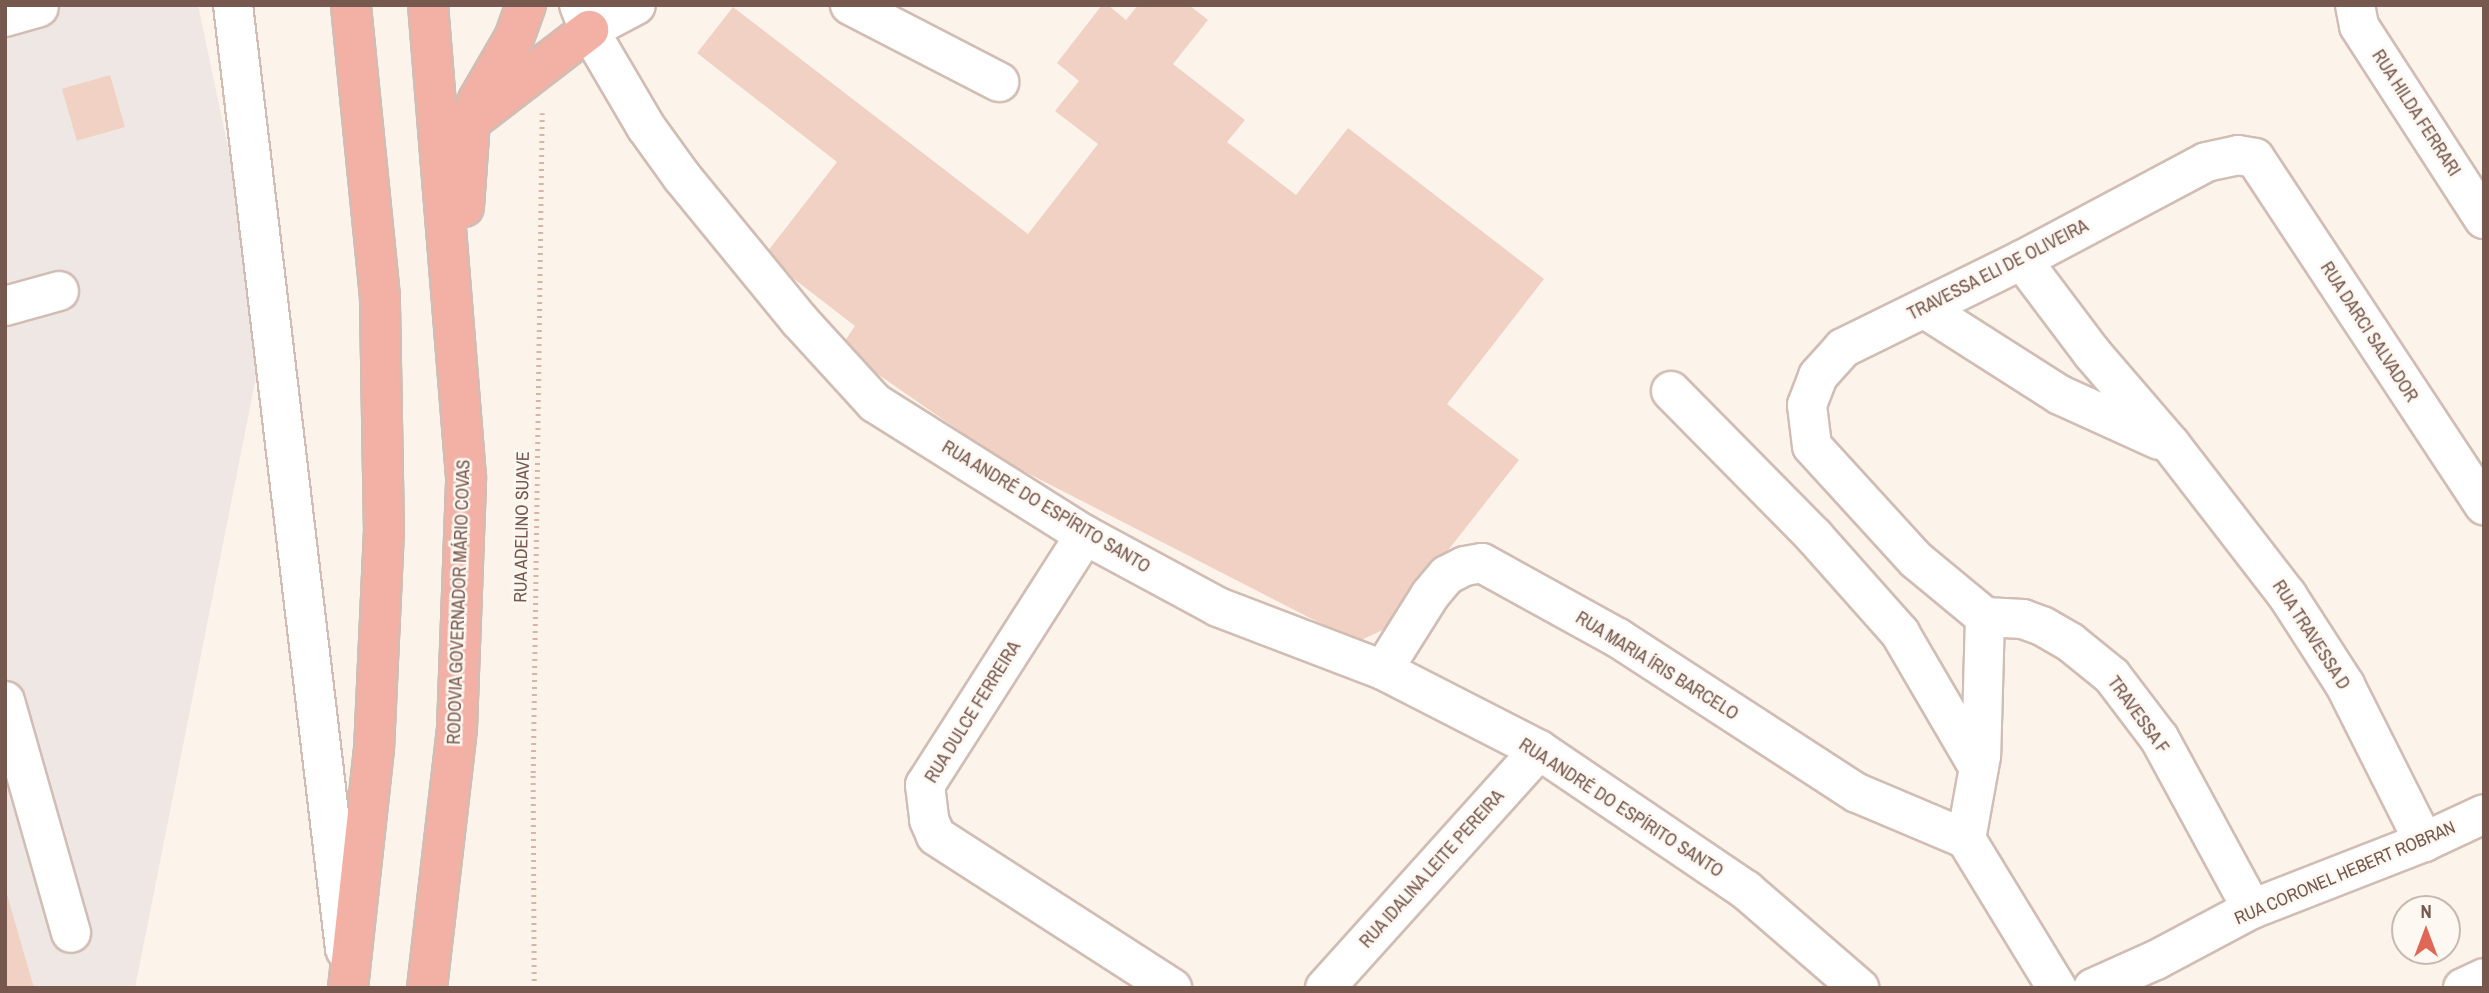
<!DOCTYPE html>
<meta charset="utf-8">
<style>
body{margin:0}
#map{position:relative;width:2489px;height:993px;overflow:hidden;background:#fcf4eb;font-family:"Archivo Narrow",sans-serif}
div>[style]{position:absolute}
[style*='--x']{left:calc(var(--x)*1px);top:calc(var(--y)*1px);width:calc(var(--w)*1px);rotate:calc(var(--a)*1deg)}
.industrial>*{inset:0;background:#eee7e4}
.building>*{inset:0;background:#f1d1c4;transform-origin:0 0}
.path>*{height:4.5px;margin-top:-2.25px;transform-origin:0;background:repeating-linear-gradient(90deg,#d6b4a6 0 2px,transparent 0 7px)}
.roads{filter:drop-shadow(2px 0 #d1bdb3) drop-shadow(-2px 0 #d1bdb3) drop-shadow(0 2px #d1bdb3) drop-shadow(0 -2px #d1bdb3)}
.minor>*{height:38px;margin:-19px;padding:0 19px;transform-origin:19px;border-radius:19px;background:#fff}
.highway>*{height:38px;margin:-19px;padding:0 19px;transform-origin:19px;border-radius:19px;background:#f3b1a5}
span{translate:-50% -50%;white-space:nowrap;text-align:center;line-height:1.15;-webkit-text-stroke:5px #fef8f2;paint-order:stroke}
.street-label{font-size:18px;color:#77584e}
.frame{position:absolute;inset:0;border:7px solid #77584e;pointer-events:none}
.north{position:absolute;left:2391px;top:895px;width:70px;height:70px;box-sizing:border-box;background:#fef8f2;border:2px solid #c8b8b0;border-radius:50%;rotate:0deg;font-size:19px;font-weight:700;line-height:28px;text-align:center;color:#77584e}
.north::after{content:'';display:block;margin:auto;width:24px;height:32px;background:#e06656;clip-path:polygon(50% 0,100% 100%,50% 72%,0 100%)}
</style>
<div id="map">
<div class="industrial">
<div style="clip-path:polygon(5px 5px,198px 5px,266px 327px,135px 988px,5px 988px)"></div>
</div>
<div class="building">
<div style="clip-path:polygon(1102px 5px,1108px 5px,1126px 20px,1138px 5px,1189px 5px,1208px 20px,1173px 64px,1245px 120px,1227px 142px,1296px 195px,1348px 128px,1544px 279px,1447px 404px,1519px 460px,1387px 628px,1357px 642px,1000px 459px,840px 348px,855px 326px,764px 256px,837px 162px,697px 53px,733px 7px,1028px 234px,1098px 144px,1055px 111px,1079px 81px,1057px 63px)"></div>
<div style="left:110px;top:75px;width:54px;height:50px;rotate:74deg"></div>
<div style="clip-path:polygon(5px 891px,6px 891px,34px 988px,5px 988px)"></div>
</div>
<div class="path">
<div style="--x:534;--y:988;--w:215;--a:-90.3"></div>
<div style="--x:533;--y:773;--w:660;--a:-89.22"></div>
</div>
<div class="roads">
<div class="minor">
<div style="--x:233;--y:5;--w:951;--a:83.23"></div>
<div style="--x:579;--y:5;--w:27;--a:68"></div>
<div style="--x:589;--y:30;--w:113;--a:59.6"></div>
<div style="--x:646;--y:127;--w:62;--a:54.2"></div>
<div style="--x:682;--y:177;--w:186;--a:50.7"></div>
<div style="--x:800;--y:321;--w:111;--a:47.6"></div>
<div style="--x:875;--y:403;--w:248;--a:32.2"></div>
<div style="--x:1085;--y:535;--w:151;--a:28.4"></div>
<div style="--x:1218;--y:607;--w:177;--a:20.9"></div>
<div style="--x:1383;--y:670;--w:175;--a:27.1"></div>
<div style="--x:1539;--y:750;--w:250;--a:34.1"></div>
<div style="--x:1746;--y:890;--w:150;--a:40.9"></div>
<div style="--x:850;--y:5;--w:168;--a:27.3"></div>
<div style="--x:2355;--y:5;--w:21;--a:79"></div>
<div style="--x:2359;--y:26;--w:230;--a:57.1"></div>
<div style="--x:5;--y:17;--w:35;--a:-16"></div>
<div style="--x:589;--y:30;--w:53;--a:-28"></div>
<div style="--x:2022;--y:260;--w:116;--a:53"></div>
<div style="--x:2092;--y:353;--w:121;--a:49.3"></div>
<div style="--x:2171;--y:445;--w:190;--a:52.3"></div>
<div style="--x:2287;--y:595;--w:107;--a:57.2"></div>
<div style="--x:2345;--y:685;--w:176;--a:63.3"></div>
<div style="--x:5;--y:306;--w:56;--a:-15.5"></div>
<div style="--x:1925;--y:309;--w:160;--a:32.5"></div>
<div style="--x:2060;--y:395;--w:109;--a:24.4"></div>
<div style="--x:1671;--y:391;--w:204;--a:45.4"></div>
<div style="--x:1814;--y:536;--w:130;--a:48.4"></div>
<div style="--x:1900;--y:633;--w:156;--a:59.7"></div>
<div style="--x:1085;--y:535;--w:297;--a:122.6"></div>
<div style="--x:925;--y:785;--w:35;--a:83"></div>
<div style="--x:929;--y:820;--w:17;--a:66"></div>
<div style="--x:936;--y:836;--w:281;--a:32.8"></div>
<div style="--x:1985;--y:617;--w:139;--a:91.6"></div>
<div style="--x:1981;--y:756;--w:84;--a:100.2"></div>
<div style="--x:1966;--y:839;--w:175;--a:58.6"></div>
<div style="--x:1383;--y:670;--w:89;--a:-57.9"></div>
<div style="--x:1430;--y:595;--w:26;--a:-50"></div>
<div style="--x:1447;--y:575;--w:20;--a:-27"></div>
<div style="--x:1465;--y:566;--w:17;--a:-10"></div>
<div style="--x:1482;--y:563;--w:155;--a:28.9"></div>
<div style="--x:1618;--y:638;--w:285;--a:33"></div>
<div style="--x:1857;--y:793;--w:118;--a:22.9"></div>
<div style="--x:5;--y:701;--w:241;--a:74.1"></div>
<div style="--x:2252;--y:909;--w:195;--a:-118.5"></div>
<div style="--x:2159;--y:738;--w:78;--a:-127.2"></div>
<div style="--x:2112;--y:676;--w:54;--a:-141"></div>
<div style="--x:2070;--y:642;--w:32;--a:-150"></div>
<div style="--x:2042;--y:626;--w:20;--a:-160"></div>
<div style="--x:2023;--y:619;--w:38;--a:-177"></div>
<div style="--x:1985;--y:617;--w:89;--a:-140.4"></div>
<div style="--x:1916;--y:560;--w:154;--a:-132.4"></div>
<div style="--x:1812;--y:446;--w:41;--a:-97"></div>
<div style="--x:1807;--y:405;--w:31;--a:-69"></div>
<div style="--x:1818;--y:376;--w:38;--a:-48"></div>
<div style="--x:1843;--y:348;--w:199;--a:-26.2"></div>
<div style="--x:2022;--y:260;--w:208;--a:-28"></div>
<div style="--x:2206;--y:162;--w:33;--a:-12"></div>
<div style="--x:2238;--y:155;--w:17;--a:10"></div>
<div style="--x:2255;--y:158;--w:416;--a:56.6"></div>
<div style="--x:1325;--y:988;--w:320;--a:-48"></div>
<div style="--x:2093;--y:988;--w:69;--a:-24"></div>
<div style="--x:2156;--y:960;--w:109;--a:-28"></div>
<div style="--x:2252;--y:909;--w:185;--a:-21.3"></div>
<div style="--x:2424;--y:842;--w:66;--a:-25"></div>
<div style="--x:2463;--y:988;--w:23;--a:-25"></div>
</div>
<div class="highway">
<div style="--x:480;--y:114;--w:138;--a:-37.6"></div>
<div style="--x:464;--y:207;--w:85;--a:-86"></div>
<div style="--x:470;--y:122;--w:23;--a:-70"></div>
<div style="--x:478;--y:100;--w:72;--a:-59.9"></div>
<div style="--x:514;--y:38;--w:35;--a:-70"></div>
<div style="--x:348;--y:988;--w:239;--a:-83.8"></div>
<div style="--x:374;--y:750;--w:217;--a:-87.4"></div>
<div style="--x:384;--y:533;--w:236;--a:-91"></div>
<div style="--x:380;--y:297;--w:293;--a:-95.7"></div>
<div style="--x:427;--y:988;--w:262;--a:-83.4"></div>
<div style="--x:457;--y:728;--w:251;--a:-87.9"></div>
<div style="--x:466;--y:477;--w:474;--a:-94.6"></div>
</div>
</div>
<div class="street-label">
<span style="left:2416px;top:113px;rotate:57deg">RUA HILDA FERRARI</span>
<span style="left:1998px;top:270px;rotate:-27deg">TRAVESSA ELI DE OLIVEIRA</span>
<span style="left:2369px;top:332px;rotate:57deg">RUA DARCI SALVADOR</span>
<span style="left:1046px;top:507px;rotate:31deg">RUA ANDRÉ DO ESPÍRITO SANTO</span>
<span style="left:522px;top:527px;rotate:-89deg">RUA ADELINO SUAVE</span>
<span style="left:459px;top:602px;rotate:-88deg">RODOVIA GOVERNADOR MÁRIO COVAS</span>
<span style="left:2311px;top:635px;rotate:57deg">RUA TRAVESSA D</span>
<span style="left:1657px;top:666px;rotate:32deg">RUA MARIA ÍRIS BARCELO</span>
<span style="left:973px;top:712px;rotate:-58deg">RUA DULCE FERREIRA</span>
<span style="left:2138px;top:715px;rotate:54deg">TRAVESSA F</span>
<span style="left:1621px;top:808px;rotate:33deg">RUA ANDRÉ DO ESPÍRITO SANTO</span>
<span style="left:1432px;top:869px;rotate:-48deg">RUA IDALINA LEITE PEREIRA</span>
<span style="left:2345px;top:873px;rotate:-23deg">RUA CORONEL HEBERT ROBRAN</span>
</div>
<div class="frame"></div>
<div class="north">N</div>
</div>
